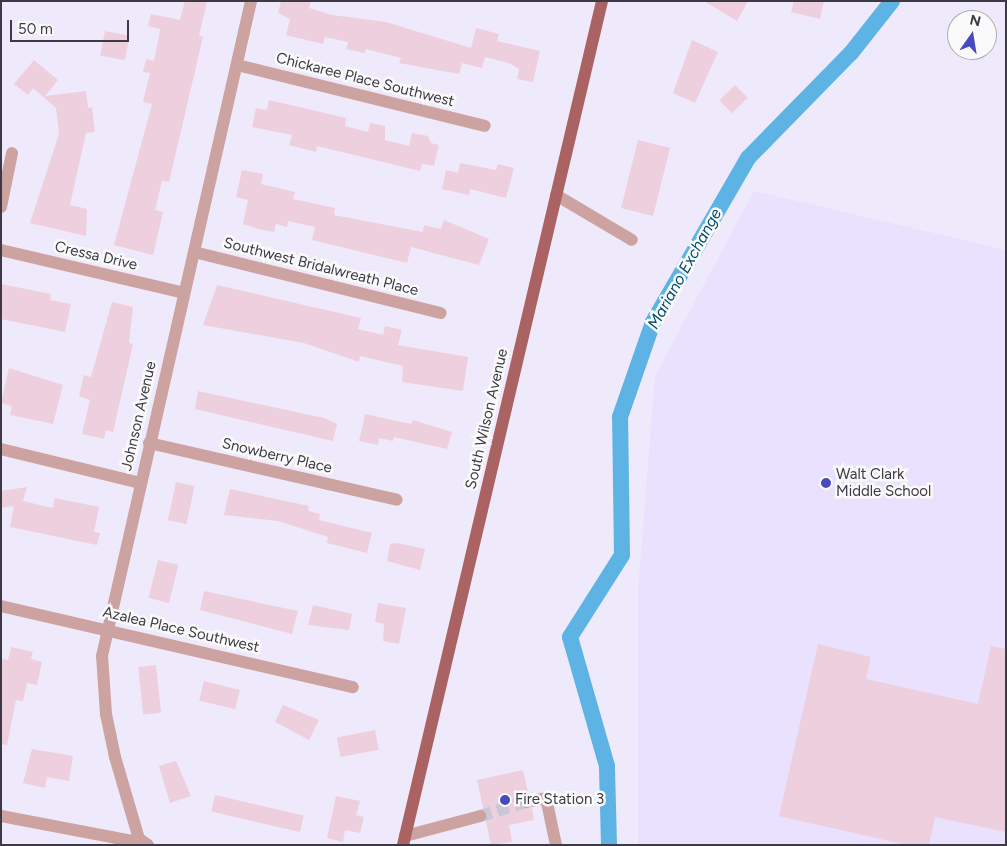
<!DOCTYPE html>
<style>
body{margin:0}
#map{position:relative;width:1007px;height:846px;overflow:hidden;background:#efeafb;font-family:Figtree,sans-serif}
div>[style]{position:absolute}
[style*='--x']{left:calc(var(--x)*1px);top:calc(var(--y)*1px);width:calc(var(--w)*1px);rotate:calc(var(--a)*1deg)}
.built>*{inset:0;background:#e9e1fd}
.canal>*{height:16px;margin:-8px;padding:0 8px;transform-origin:8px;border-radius:8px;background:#5db4e4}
.building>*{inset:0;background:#edcfdd;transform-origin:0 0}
.minor-tunnel>*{height:12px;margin-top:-6px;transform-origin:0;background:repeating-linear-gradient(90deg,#cbc7d7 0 12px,transparent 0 18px)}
.minor>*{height:12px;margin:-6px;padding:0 6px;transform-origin:6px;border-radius:6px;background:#cca3a1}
.major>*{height:12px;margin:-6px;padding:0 6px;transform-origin:6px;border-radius:6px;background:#aa6362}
.dots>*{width:14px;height:14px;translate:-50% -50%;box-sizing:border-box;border:2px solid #fafafa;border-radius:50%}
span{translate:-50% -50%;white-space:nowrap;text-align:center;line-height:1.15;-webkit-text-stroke:5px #fafafa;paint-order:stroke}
.street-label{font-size:15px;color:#3d3a45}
.poi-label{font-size:15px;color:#3d3a45}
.left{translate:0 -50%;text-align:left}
.water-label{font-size:16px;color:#014c6c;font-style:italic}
.frame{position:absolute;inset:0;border:2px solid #3d3a45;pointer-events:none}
.north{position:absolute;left:947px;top:10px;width:50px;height:50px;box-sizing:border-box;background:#fafafa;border:1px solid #aeadb2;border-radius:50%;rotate:13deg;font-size:14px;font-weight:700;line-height:20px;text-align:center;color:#3d3a45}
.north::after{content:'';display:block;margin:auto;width:18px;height:22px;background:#4749bf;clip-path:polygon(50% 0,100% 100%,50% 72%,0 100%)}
.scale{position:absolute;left:10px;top:20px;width:119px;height:22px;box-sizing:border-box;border:2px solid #3d3a45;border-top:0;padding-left:6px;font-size:15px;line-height:18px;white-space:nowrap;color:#3d3a45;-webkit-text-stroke:4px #fafafa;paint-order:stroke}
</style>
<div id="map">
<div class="built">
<div style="clip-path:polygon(754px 191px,1006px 250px,1006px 845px,638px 845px,638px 590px,655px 376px)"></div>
</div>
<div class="canal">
<div style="--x:609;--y:845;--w:79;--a:-91.5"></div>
<div style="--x:607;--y:766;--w:134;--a:-106"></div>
<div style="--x:570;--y:637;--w:97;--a:-57.6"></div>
<div style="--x:622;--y:555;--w:138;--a:-90.8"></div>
<div style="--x:620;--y:417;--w:101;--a:-70.8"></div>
<div style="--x:653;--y:322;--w:190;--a:-59.9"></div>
<div style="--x:748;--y:158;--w:147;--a:-45.6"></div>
<div style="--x:851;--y:53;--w:66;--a:-51.7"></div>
</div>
<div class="building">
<div style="clip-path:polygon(185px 1px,207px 1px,199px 36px,203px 37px,169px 182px,162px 181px,155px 210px,163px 212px,153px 255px,114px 245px,152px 104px,143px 102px,150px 73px,143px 72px,146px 59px,154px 61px,159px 36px,160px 29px,148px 26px,151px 14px,180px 20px)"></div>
<div style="clip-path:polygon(281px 1px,311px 1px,309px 8px,332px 15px,386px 22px,471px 48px,476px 28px,499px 34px,497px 41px,540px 51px,533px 82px,517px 79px,519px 69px,509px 63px,485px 57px,482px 68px,462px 63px,459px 74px,399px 63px,401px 58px,366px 49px,364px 53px,346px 49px,348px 42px,325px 37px,323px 44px,286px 35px,290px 19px,278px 13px)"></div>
<div style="clip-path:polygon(704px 1px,748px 1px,737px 21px)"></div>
<div style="clip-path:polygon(794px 1px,824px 1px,820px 19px,791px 12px)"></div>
<div style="left:105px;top:31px;width:25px;height:25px;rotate:11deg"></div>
<div style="clip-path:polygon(692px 40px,718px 52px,695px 103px,673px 93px)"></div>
<div style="clip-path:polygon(34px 60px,58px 80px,45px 96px,86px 91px,88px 108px,92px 107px,95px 132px,86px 133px,70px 205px,87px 209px,86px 236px,30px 223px,59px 134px,56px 108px,33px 88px,28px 95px,14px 84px)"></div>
<div style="left:735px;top:85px;width:18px;height:22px;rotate:45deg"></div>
<div style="clip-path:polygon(269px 100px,346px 118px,345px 126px,368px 132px,370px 123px,385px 126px,385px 140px,409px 146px,412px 133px,428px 136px,431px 143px,439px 145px,434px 166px,422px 164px,420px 171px,317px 146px,316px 152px,289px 145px,292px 135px,252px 127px,256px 108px,267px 110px)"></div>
<div style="left:638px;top:140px;width:33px;height:70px;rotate:14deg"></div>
<div style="clip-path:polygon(460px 163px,496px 170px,498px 164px,514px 168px,506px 198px,470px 189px,469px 195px,442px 189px,446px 170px,458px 173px)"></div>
<div style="clip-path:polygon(242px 170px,263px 174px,261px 184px,295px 192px,293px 199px,335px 208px,334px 215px,423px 232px,424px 225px,441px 229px,444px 220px,489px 239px,479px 265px,411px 247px,407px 263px,312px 240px,315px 227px,288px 221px,287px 227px,276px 224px,274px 232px,258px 229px,243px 224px,248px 200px,236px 197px)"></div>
<div style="clip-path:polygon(1px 284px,51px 294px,50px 300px,71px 304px,65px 332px,1px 319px)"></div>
<div style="clip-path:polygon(217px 285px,361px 318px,358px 329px,383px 335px,385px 326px,402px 330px,398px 345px,468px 357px,463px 391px,402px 382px,403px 366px,360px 356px,359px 362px,304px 343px,203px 325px)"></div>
<div style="clip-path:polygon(112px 302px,133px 307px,129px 343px,133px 344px,113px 432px,106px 430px,104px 439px,82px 434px,90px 400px,79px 396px,84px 375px,91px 377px)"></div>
<div style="clip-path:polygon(9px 368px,63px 385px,53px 424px,10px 415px,12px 406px,1px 403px)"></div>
<div style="clip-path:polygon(198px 391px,324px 418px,337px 424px,333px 441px,195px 409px)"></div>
<div style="clip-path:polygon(365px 414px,411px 424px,413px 420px,452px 432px,447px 449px,394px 437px,393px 441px,379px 438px,378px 445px,359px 441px)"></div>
<div style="left:176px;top:482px;width:19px;height:39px;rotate:12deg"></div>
<div style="clip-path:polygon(27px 487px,23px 501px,53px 508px,55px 498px,99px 507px,94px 532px,100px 533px,97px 545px,10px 527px,14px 506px,1px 508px,1px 491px)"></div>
<div style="clip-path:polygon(230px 489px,309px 506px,308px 511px,320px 514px,319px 520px,372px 533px,367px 553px,327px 543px,328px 537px,278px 521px,224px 515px)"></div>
<div style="clip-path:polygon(397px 543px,425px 549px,420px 570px,387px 561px,390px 544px)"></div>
<div style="left:158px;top:560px;width:21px;height:39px;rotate:14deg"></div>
<div style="clip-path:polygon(204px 591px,298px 611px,292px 634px,200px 610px)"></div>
<div style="clip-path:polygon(378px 603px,406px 608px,399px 644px,383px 641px,384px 624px,375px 622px)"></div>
<div style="clip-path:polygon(313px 605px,352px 614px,349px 630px,308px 625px)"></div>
<div style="clip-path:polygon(818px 644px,871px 657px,866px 679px,978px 704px,991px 646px,1006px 649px,1006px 832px,935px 817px,929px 845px,907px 845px,779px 816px)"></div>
<div style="clip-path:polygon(11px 647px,33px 652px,31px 659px,42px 662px,37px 685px,27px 683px,23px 701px,16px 700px,7px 745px,1px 744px,1px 659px,8px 660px)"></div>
<div style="left:156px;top:665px;width:48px;height:18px;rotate:84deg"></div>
<div style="left:204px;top:681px;width:37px;height:20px;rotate:14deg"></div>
<div style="clip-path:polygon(283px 705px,319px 720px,309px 740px,275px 722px)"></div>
<div style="left:375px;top:730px;width:20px;height:39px;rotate:79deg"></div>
<div style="clip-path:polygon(32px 749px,73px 756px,69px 781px,47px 777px,45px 788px,23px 783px)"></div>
<div style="clip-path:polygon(176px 761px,191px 796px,170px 803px,159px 766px)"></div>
<div style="clip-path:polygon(523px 770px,528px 793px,520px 796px,518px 804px,532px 809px,534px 820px,509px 825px,512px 842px,491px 845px,477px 780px)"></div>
<div style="left:215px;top:795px;width:91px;height:17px;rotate:13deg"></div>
<div style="clip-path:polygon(336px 796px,360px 801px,356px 815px,364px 817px,360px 833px,345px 830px,343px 842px,327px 838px)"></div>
</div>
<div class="minor-tunnel">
<div style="--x:480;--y:816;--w:48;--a:-16.9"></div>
</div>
<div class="minor">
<div style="--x:237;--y:65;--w:255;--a:13.8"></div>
<div style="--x:556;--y:195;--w:88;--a:30.6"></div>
<div style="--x:1;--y:207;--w:55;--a:-78.5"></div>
<div style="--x:1;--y:250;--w:188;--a:13.2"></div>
<div style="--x:194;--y:252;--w:254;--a:13.9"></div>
<div style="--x:149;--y:443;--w:254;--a:12.9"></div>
<div style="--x:1;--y:449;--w:143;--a:13.7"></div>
<div style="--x:1;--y:606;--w:361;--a:13"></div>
<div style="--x:526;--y:802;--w:20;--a:-11"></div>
<div style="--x:546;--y:798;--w:48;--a:78"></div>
<div style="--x:1;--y:816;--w:144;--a:10.8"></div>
<div style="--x:405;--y:836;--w:78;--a:-14.9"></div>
<div style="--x:148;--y:845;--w:11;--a:-146"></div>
<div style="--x:139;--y:839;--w:85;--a:-106.3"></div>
<div style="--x:115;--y:757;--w:44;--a:-101.8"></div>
<div style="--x:106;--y:714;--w:58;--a:-93.9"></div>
<div style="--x:102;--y:656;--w:672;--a:-77.18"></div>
</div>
<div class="major">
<div style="--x:403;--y:845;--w:867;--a:-76.73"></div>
</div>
<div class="dots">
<div style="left:826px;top:483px;background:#4749bf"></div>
<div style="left:505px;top:800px;background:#4749bf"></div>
</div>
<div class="street-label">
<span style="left:365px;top:80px;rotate:14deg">Chickaree Place Southwest</span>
<span style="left:96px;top:256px;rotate:13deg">Cressa Drive</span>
<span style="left:321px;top:267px;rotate:14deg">Southwest Bridalwreath Place</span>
<span style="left:139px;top:416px;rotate:-77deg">Johnson Avenue</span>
<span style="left:487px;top:419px;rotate:-77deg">South Wilson Avenue</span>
<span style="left:277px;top:456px;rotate:13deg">Snowberry Place</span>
<span style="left:181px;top:630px;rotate:13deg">Azalea Place Southwest</span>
</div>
<div class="poi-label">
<span class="left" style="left:836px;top:483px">Walt Clark<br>Middle School</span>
<span class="left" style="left:515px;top:800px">Fire Station 3</span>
</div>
<div class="water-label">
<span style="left:685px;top:269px;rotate:-61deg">Mariano Exchange</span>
</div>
<div class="frame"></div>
<div class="north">N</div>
<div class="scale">50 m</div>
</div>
